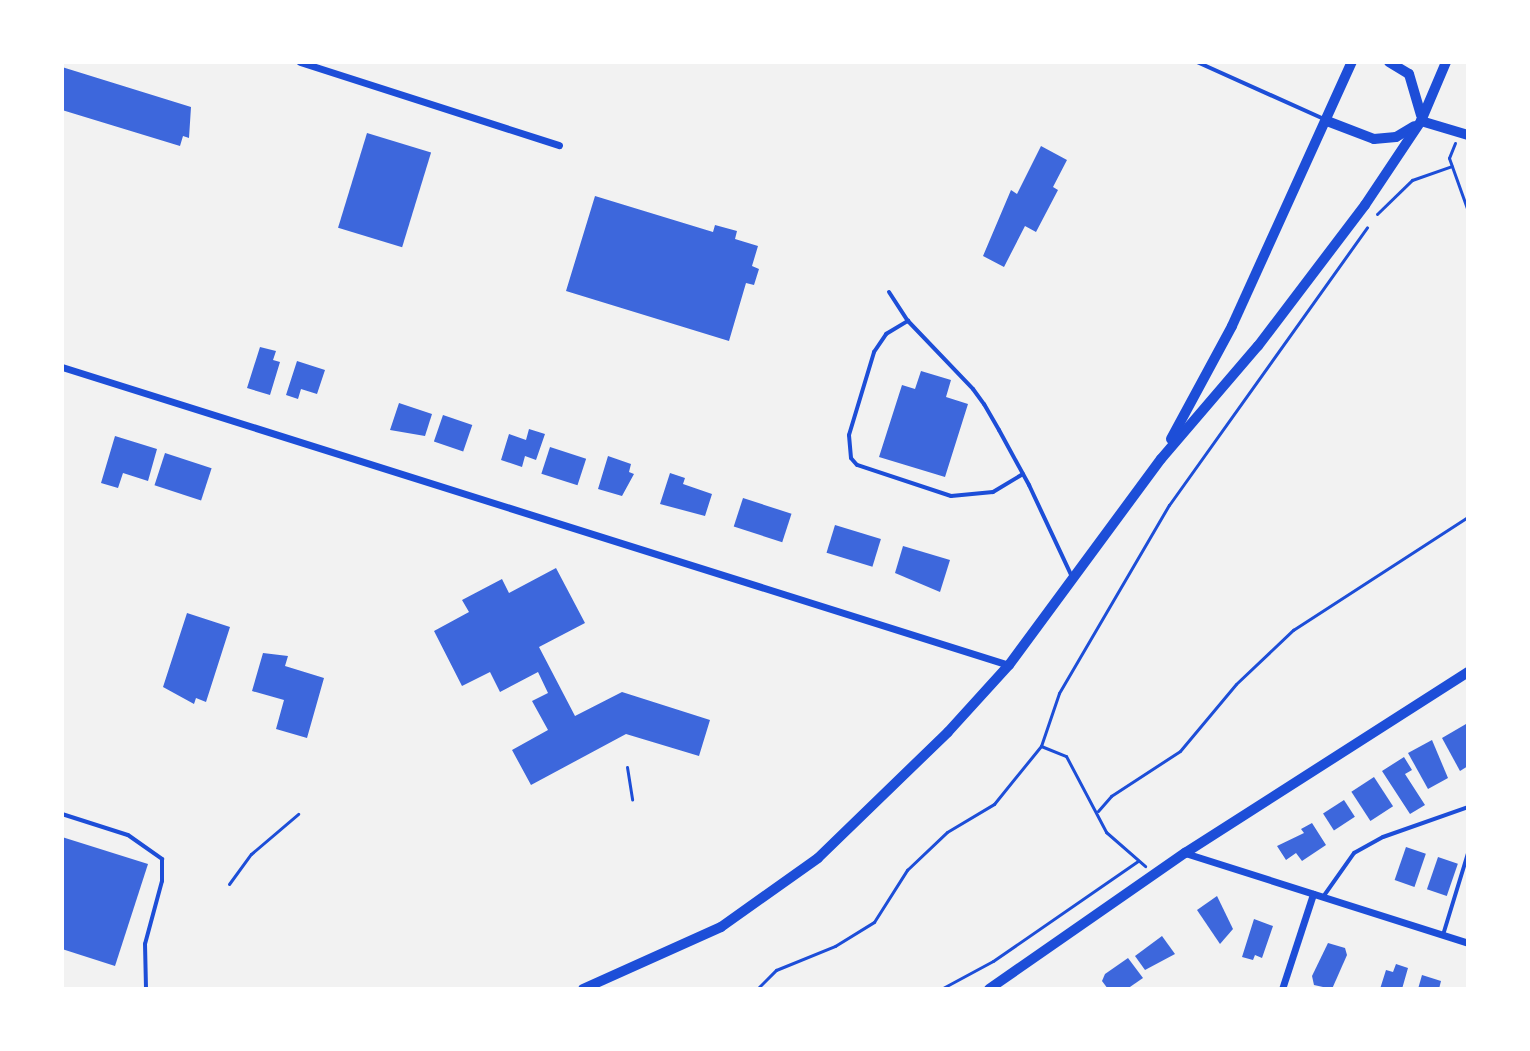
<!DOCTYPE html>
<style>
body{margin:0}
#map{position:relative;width:1530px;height:1051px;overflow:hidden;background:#f2f2f2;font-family:"Times New Roman",serif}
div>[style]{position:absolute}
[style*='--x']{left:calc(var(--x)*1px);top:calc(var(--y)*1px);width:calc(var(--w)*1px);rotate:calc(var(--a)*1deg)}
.building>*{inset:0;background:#3d67dc;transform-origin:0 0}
.path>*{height:3px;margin:-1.5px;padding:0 1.5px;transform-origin:1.5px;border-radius:1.5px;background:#1d4ed8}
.service>*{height:4px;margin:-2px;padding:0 2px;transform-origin:2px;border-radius:2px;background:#1d4ed8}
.minor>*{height:7px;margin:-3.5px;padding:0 3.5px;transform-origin:3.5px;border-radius:3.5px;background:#1d4ed8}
.secondary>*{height:10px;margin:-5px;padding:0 5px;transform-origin:5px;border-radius:5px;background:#1d4ed8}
span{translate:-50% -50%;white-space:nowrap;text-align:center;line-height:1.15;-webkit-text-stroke:7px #fff;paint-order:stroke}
.frame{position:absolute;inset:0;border:64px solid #fff;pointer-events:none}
</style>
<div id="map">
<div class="building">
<div style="clip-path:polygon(62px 67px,191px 107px,189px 138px,183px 136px,180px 146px,62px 110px)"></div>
<div style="left:367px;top:133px;width:67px;height:99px;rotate:17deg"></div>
<div style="clip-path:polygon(1041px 146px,1067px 160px,1053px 187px,1058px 190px,1036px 232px,1025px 226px,1004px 267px,983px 256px,1011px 190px,1017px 194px)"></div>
<div style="clip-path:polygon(595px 196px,713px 232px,715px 225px,737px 231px,735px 239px,758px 246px,752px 266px,759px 269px,754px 285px,746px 283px,729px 341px,566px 291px)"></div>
<div style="clip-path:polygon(260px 347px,276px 351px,273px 360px,280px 362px,270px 395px,247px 388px)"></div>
<div style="clip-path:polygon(297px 361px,325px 370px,317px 394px,301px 389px,298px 399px,286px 395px)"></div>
<div style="clip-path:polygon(921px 371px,951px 380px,946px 397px,968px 404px,945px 477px,879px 457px,902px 385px,915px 389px)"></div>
<div style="clip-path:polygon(399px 403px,432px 414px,425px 436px,390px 430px)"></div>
<div style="left:443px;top:415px;width:31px;height:28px;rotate:19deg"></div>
<div style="clip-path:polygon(529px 429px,545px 434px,536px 460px,525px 456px,522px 467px,501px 460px,509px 434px,526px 440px)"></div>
<div style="clip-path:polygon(115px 436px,157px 449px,148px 481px,123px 473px,118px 488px,101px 483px)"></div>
<div style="left:550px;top:447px;width:38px;height:28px;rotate:18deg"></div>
<div style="left:165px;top:453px;width:49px;height:34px;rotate:18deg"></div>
<div style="clip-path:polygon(608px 456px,631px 464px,629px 472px,634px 474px,622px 496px,598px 489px)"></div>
<div style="clip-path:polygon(670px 473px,685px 478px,683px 484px,712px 494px,705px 516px,660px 504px)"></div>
<div style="left:743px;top:498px;width:51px;height:30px;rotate:18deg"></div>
<div style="left:835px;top:525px;width:48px;height:29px;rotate:17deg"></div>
<div style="clip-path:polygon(903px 546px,950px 560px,940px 592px,895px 573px)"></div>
<div style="clip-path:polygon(556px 568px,585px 623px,539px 647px,575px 716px,622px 692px,710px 720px,699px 756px,626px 734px,531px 785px,512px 750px,548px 730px,532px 701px,548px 693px,538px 672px,500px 692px,490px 672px,462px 686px,434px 631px,469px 612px,462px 600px,502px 579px,509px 593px)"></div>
<div style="clip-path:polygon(187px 613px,230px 627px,206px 702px,196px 698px,194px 704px,163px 687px)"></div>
<div style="clip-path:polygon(263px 653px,288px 656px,285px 666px,324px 678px,307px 738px,276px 729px,284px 700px,252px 691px)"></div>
<div style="clip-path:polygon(1466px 724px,1468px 766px,1460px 771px,1442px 738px)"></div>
<div style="clip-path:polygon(1432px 740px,1448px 778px,1428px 789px,1408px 753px)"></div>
<div style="clip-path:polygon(1404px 757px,1412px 770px,1405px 774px,1425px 805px,1410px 814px,1382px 771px)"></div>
<div style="left:1374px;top:777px;width:35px;height:27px;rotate:57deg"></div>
<div style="left:1344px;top:800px;width:20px;height:25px;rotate:57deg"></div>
<div style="clip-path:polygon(1312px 823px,1326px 845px,1302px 861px,1296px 853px,1286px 860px,1277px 846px,1304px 833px,1301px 829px)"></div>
<div style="clip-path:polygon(62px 837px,148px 864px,115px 966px,62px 949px)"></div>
<div style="left:1406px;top:847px;width:21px;height:35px;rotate:19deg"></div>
<div style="left:1438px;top:857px;width:21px;height:34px;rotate:19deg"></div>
<div style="clip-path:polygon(1217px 896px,1233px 929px,1220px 944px,1197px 910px)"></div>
<div style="clip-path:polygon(1254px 919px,1273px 926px,1262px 958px,1255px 955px,1253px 960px,1242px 957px)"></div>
<div style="clip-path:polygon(1162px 936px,1175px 954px,1145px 970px,1135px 956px)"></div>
<div style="clip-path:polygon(1328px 943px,1345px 948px,1347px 955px,1332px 989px,1314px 985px,1312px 976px)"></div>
<div style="clip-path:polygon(1128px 958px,1143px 978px,1127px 989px,1108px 989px,1102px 981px,1105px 974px)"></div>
<div style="clip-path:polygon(1396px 964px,1408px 968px,1402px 989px,1380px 989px,1386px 970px,1393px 972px)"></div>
<div style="clip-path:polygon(1422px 975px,1441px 981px,1439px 989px,1418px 989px)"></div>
</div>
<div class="path">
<div style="--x:1455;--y:143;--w:16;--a:112"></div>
<div style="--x:1449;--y:158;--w:56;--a:70.3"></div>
<div style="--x:1377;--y:214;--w:49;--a:-44.2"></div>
<div style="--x:1412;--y:180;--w:42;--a:-19.3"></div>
<div style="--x:1041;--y:746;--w:56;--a:-71.2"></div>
<div style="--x:1059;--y:693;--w:218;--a:-59.7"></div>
<div style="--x:1169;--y:505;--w:341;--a:-54.5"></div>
<div style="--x:627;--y:767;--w:33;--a:81"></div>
<div style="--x:1098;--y:811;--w:20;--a:-49"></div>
<div style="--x:1111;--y:796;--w:82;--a:-33.1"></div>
<div style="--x:1180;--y:751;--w:87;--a:-50.1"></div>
<div style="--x:1236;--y:684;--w:79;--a:-43.5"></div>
<div style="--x:1293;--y:630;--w:208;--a:-32.9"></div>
<div style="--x:229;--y:884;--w:37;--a:-54"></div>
<div style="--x:251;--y:854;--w:62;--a:-40.4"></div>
<div style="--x:757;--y:989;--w:27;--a:-45"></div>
<div style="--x:776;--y:970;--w:64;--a:-22.1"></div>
<div style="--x:835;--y:946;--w:46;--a:-31.6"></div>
<div style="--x:874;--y:922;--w:62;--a:-57.6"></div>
<div style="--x:907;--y:870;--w:55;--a:-43.5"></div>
<div style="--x:947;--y:832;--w:55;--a:-30.8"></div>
<div style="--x:994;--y:804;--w:75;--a:-51"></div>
<div style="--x:1041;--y:746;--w:27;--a:22"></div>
<div style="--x:1066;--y:756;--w:86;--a:62.2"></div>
<div style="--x:1106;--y:832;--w:52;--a:41.1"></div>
<div style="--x:941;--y:989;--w:59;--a:-28.3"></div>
<div style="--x:993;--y:961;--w:176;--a:-34.6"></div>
</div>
<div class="service">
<div style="--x:1197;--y:62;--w:141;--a:24.2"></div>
<div style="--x:889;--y:292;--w:35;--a:57"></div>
<div style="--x:1023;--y:474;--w:35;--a:149"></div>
<div style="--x:993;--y:492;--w:42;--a:174.6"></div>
<div style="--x:951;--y:496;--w:99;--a:-161.7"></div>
<div style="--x:857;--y:465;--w:9;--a:-131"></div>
<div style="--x:851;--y:458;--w:23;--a:-95"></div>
<div style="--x:849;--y:435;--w:87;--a:-73.2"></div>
<div style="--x:874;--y:352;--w:22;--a:-56"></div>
<div style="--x:886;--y:334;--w:26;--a:-31"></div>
<div style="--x:908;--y:321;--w:94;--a:46.3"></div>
<div style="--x:973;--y:389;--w:19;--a:54"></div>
<div style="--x:984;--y:404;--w:30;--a:60"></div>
<div style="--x:999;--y:430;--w:63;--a:61.4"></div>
<div style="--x:1029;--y:485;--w:102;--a:64.9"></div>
<div style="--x:62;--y:814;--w:69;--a:17.7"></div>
<div style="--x:128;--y:835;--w:42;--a:35.2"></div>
<div style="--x:162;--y:859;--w:22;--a:90"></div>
<div style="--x:162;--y:881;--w:65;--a:105.1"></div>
<div style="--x:145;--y:944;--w:45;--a:88.7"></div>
<div style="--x:1323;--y:897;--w:54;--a:-54.8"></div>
<div style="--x:1354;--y:853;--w:33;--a:-29"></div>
<div style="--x:1383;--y:837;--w:90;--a:-19.4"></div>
<div style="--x:1443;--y:935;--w:86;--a:-73"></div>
</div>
<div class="minor">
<div style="--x:300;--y:62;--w:272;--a:17.8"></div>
<div style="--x:62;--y:367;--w:993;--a:17.47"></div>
<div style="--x:1185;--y:853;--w:297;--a:17.6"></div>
<div style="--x:1282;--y:989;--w:100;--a:-71.9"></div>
</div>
<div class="secondary">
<div style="--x:1389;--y:62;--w:23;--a:31"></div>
<div style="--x:1409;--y:74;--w:43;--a:73.7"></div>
<div style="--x:1327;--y:121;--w:50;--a:21"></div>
<div style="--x:1374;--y:139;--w:22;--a:-5"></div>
<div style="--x:1396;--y:137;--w:21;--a:-31"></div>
<div style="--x:1421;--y:121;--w:49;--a:16.6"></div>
<div style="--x:1171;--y:439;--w:128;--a:-61.6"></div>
<div style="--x:1232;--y:326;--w:290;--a:-65.6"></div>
<div style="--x:583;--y:989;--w:151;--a:-24.2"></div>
<div style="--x:721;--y:927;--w:119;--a:-35.4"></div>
<div style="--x:818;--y:858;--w:181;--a:-44.1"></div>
<div style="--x:948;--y:732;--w:91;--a:-47.7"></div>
<div style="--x:1009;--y:665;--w:256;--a:-53.6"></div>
<div style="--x:1161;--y:459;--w:149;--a:-49.4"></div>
<div style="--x:1258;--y:346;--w:177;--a:-52.8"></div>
<div style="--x:1365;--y:205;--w:101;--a:-56.3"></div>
<div style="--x:1421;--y:121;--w:64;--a:-67"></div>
<div style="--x:989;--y:989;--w:239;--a:-34.8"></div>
<div style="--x:1185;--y:853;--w:336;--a:-32.6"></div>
</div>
<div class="frame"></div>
</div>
